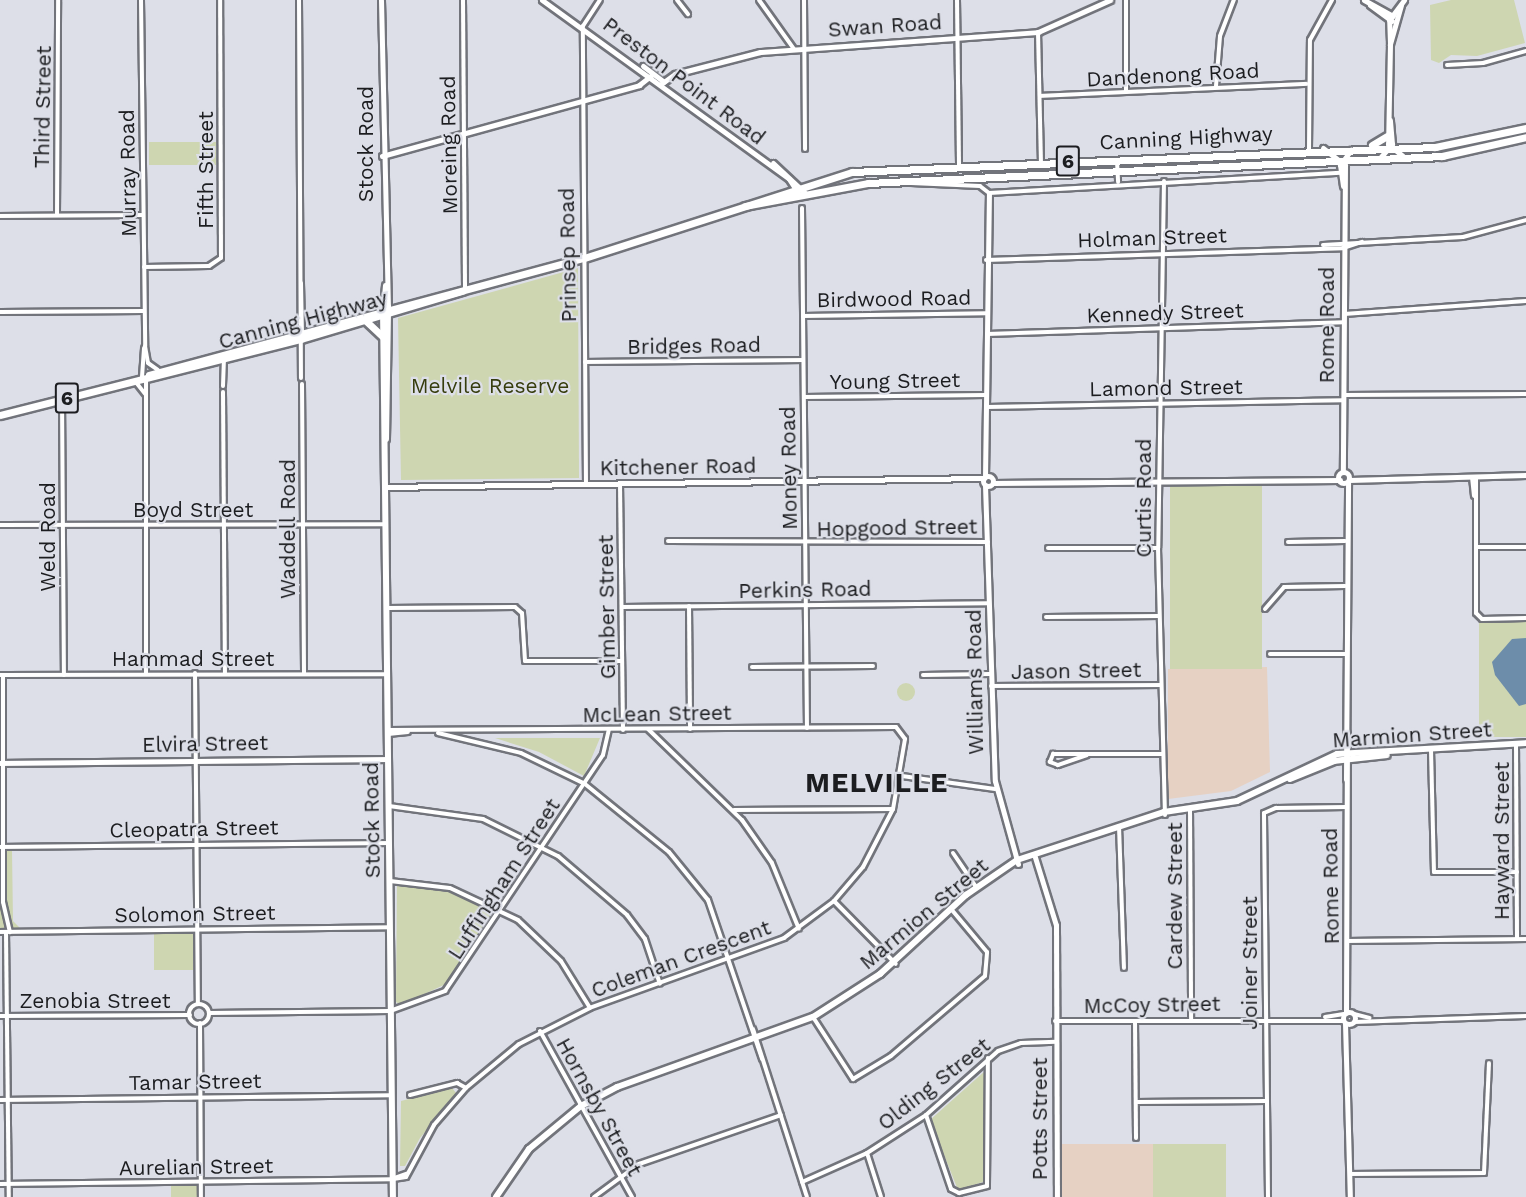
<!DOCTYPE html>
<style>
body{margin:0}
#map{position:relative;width:1526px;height:1197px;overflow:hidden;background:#dddfe8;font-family:"Work Sans",sans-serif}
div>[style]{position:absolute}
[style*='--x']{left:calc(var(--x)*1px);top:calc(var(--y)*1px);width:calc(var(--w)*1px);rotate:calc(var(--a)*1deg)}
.education>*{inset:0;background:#e6d1c3;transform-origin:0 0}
.green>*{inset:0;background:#ced6b1;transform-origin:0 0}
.round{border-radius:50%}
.water>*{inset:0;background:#6d8daa}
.roads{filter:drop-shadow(2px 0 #72747b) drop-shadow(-2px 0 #72747b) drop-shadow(0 2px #72747b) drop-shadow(0 -2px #72747b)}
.street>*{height:4px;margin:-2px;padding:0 2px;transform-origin:2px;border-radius:2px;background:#fff}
.street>.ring{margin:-2px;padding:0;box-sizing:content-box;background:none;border:4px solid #fff;border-radius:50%}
.secondary>*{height:5px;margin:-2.5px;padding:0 2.5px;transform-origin:2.5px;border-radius:2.5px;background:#fff}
.secondary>.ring{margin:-2.5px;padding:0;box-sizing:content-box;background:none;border:5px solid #fff;border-radius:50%}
.primary>*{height:6px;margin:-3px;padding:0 3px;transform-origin:3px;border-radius:3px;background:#fff}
.highway>*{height:7px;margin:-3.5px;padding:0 3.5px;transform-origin:3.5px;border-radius:3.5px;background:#fff}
span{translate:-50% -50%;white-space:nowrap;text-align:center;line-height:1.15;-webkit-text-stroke:4.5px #dddfe8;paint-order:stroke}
.shield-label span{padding:2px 4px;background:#dddfe8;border:2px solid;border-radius:4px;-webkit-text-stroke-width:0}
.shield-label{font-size:20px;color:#1c1d20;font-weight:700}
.street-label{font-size:21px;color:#1c1d20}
.park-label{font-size:21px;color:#363d0d}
.district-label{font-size:27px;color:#1c1d20;font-weight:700;letter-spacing:1.5px}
</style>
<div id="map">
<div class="education">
<div style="clip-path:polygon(1267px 667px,1270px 772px,1231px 791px,1168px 799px,1168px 669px)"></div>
<div style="left:1061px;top:1144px;width:165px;height:53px"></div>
</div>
<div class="green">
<div style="clip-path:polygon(1451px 0,1514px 0,1525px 43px,1477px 56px,1451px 55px,1439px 63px,1431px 60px,1430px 5px)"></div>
<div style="left:216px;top:142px;width:23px;height:67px;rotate:90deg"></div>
<div style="clip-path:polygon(578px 268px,579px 478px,401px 480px,398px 318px)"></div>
<div style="left:1170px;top:485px;width:92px;height:184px"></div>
<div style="left:1526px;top:620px;width:117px;height:47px;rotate:90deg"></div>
<div class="round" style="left:897px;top:683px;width:18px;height:18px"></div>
<div style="clip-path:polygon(495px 738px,600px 738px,584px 776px,539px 752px)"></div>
<div style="clip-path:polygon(0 850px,12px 850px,13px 921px,20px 928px,0 928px)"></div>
<div style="clip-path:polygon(397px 884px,461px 894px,495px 913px,448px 983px,401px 1005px,396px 1002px)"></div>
<div style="left:154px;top:931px;width:39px;height:39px"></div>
<div style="clip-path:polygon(985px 1071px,986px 1181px,958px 1190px,930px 1120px)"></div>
<div style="clip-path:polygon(452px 1088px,457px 1094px,420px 1138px,405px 1166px,400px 1166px,401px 1101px)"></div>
<div style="left:1153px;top:1144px;width:73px;height:53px"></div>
<div style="left:171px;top:1182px;width:29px;height:15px"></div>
</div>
<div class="water">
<div style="clip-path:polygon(1526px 638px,1526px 704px,1519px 706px,1495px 675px,1492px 662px,1512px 639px)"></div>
</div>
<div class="roads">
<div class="street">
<div style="--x:141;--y:0;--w:346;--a:89.3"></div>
<div style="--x:145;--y:346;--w:17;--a:80"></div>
<div style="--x:148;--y:363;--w:12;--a:35"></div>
<div style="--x:299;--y:0;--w:378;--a:89.7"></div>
<div style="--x:463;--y:0;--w:289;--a:89.6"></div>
<div style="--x:677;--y:0;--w:18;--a:52"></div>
<div style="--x:759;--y:0;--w:60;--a:54.5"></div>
<div style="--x:804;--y:0;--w:149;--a:89.6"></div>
<div style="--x:957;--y:0;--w:166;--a:89.3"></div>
<div style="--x:1126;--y:0;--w:91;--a:90"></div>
<div style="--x:1038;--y:32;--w:131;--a:88.7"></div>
<div style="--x:1447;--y:65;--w:36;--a:-3"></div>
<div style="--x:1483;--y:63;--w:45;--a:-15.6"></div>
<div style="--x:1216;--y:86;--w:50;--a:-85.4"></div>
<div style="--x:1220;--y:36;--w:39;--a:-69"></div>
<div style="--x:1040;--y:96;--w:267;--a:-2.6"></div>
<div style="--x:1309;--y:149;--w:109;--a:-89.5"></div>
<div style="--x:1310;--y:40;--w:46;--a:-61.2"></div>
<div style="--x:1117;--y:161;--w:21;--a:87"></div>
<div style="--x:1164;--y:181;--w:367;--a:90.9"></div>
<div style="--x:1158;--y:548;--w:267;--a:88.5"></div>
<div style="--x:911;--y:183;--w:69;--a:2.5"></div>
<div style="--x:980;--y:186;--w:11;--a:38"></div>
<div style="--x:989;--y:193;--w:352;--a:-3.3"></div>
<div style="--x:802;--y:208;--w:520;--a:89.45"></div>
<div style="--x:57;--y:215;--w:215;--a:-89.7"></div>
<div style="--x:0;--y:216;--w:143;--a:-0.4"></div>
<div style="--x:1323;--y:245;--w:140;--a:-3.3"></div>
<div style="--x:1463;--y:237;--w:65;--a:-15.1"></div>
<div style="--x:986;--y:260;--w:357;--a:-1.9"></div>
<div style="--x:1343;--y:248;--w:20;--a:-18"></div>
<div style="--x:144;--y:267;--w:65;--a:-0.9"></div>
<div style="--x:209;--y:266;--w:14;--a:-34"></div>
<div style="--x:221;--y:258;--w:258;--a:-90.2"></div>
<div style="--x:301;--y:283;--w:50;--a:88.9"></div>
<div style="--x:0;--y:312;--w:144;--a:-0.4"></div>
<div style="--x:1344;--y:314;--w:182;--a:-4.1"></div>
<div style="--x:803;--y:316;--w:183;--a:-0.9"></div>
<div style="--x:987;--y:334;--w:357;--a:-1.9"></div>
<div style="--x:585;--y:362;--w:218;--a:-0.5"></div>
<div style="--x:142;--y:377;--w:29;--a:-86"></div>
<div style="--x:135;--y:381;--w:16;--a:52"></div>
<div style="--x:302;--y:384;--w:289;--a:89.6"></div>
<div style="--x:223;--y:386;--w:28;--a:-88"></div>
<div style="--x:223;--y:392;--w:282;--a:89.6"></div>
<div style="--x:1344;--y:395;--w:182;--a:-0.3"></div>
<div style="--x:804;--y:397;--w:182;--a:-0.6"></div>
<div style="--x:62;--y:399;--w:276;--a:89.6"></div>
<div style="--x:987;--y:407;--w:357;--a:-1.1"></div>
<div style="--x:1472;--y:477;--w:19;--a:84"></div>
<div style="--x:1476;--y:477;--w:136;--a:90"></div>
<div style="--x:1476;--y:613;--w:8;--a:45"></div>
<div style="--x:1482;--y:619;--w:44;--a:-1.3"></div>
<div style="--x:620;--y:484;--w:246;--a:89.3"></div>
<div style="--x:586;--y:485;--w:459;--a:-90.4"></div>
<div style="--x:583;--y:26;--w:31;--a:-57"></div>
<div style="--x:0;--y:525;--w:385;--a:-0.1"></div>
<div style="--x:668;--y:541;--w:320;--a:0.2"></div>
<div style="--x:1288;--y:542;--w:57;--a:-1"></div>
<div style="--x:1476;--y:547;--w:50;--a:0"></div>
<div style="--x:1048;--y:548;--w:110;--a:0"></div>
<div style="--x:689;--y:606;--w:123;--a:89.5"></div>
<div style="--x:622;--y:607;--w:367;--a:-0.6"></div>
<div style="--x:387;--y:608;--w:128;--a:-0.4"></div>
<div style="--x:515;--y:607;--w:9;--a:41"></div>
<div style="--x:522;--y:613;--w:48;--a:86.4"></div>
<div style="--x:525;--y:661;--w:97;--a:0"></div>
<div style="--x:1265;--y:609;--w:29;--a:-49"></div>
<div style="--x:1284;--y:587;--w:61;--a:-0.9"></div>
<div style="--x:1046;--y:617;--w:113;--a:-0.5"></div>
<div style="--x:1270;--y:654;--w:76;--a:0"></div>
<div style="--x:752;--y:667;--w:121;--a:-0.5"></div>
<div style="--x:195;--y:673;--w:331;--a:89.5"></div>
<div style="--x:146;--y:674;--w:296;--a:-90"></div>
<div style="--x:0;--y:675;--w:387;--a:-0.1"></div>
<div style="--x:3;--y:675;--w:227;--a:90"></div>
<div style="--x:3;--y:902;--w:31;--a:77"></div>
<div style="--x:923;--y:675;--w:67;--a:-0.9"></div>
<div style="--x:991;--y:686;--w:170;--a:-0.3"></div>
<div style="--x:648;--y:729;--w:131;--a:44.1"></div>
<div style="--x:742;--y:820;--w:52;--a:55.1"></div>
<div style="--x:772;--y:863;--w:71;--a:67.8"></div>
<div style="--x:388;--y:730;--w:508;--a:-0.34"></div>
<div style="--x:896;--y:727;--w:15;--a:53"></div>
<div style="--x:905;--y:739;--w:71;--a:99.7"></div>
<div style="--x:893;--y:809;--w:65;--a:117.3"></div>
<div style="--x:863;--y:867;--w:45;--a:130.5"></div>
<div style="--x:834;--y:901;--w:62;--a:143.5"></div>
<div style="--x:784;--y:938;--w:206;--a:160.2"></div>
<div style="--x:590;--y:1008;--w:80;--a:153.1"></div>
<div style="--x:519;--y:1044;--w:69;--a:140.3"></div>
<div style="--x:466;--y:1088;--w:49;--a:130.9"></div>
<div style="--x:434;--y:1125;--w:59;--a:118.3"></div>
<div style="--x:406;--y:1177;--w:13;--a:171"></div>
<div style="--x:438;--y:733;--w:85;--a:13.5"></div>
<div style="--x:521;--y:753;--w:71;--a:25.8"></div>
<div style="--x:585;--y:784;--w:108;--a:39"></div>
<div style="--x:669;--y:852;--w:62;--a:50.9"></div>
<div style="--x:708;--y:900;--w:168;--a:71.2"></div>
<div style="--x:388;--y:734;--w:20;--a:-6"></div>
<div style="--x:1516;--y:744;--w:194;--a:89.7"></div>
<div style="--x:1431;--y:750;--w:122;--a:88.6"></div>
<div style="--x:1434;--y:872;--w:83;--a:0"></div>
<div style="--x:1087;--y:755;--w:31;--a:161"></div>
<div style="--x:1058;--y:765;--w:9;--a:-159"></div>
<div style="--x:1050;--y:762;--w:9;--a:-69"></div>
<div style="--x:1053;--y:754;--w:109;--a:0"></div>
<div style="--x:902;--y:776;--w:94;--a:8"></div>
<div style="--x:389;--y:806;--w:95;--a:7.9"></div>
<div style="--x:483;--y:819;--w:84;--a:26.3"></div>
<div style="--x:558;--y:856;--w:91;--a:40.5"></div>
<div style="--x:627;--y:915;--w:30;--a:53"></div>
<div style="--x:645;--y:939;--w:47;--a:71.6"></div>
<div style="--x:1190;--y:808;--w:211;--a:89.7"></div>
<div style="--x:734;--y:810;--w:159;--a:-0.4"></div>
<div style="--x:1119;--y:826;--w:142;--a:88"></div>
<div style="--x:0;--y:847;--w:389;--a:-0.6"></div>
<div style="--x:953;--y:853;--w:41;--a:55.9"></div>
<div style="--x:390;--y:881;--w:60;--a:6.7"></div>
<div style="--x:450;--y:888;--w:75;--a:25.2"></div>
<div style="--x:518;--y:920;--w:59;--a:43.6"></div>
<div style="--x:561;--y:961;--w:55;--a:58.3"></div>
<div style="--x:834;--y:901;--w:88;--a:45.5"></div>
<div style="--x:0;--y:932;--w:389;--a:-0.7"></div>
<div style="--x:6;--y:932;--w:265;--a:89.4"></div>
<div style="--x:1348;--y:941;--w:178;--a:-0.6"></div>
<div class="ring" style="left:189px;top:1004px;width:16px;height:16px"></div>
<div style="--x:209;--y:1013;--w:181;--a:-0.6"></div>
<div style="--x:390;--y:1011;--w:59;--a:-20"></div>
<div style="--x:445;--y:991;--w:284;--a:-56.2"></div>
<div style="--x:603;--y:755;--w:26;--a:-77"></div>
<div style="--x:1354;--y:1014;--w:16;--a:14"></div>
<div style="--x:0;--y:1016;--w:190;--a:-0.3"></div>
<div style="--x:813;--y:1017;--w:74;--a:57.2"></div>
<div style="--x:853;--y:1079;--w:44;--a:-31.2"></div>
<div style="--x:891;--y:1056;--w:123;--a:-40.4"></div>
<div style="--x:985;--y:976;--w:24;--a:-85"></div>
<div style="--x:987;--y:952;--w:56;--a:-129.9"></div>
<div style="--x:1325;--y:1017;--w:19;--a:-9"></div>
<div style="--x:1055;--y:1021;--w:289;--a:0"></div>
<div style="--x:1135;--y:1021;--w:117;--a:89.5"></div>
<div style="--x:1354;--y:1022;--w:172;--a:-2"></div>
<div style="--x:200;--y:1023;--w:174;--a:89.7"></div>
<div style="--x:753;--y:1029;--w:176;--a:72.2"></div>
<div style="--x:540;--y:1031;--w:190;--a:61"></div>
<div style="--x:410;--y:1095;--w:49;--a:-14.3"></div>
<div style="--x:457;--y:1083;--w:10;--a:29"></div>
<div style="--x:0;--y:1100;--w:391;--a:-0.7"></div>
<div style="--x:1136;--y:1102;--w:131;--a:-0.4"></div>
<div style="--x:926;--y:1115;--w:78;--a:71.3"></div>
<div style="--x:951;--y:1189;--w:9;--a:27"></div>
<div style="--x:959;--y:1193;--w:29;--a:-14"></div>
<div style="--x:987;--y:1186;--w:128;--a:-89.6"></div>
<div style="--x:867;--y:1153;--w:46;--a:72.3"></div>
<div style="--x:1350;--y:1174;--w:134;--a:-0.4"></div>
<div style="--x:1484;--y:1173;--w:110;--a:-87.4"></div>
<div style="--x:802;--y:1182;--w:71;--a:-24"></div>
<div style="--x:867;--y:1153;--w:70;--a:-32.8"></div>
<div style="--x:926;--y:1115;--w:96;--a:-41.6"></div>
<div style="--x:998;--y:1051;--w:24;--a:-19"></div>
<div style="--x:1021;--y:1043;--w:35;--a:-2"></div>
<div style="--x:0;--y:1184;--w:392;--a:-0.7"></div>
<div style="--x:392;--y:1179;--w:15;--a:-20"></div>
<div style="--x:594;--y:1197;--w:56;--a:-36.3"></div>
<div style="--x:639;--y:1164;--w:150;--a:-19"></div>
<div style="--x:1268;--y:1197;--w:384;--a:-90.6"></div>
<div style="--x:1264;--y:813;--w:13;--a:-23"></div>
<div style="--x:1276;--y:808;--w:70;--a:-0.8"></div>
</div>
<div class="secondary">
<div style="--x:381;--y:0;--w:307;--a:88.7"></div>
<div style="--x:542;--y:0;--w:305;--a:35.9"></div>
<div style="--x:789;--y:179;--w:17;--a:57"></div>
<div style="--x:1364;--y:0;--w:33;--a:29"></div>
<div style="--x:1370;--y:5;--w:27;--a:36"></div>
<div style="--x:1401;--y:5;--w:41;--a:105.8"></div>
<div style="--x:1390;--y:44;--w:100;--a:91.1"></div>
<div style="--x:1388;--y:144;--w:19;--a:39"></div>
<div style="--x:1390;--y:43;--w:23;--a:-92"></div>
<div style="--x:1389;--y:20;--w:25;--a:-53"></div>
<div style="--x:643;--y:66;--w:26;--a:37"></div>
<div style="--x:661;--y:84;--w:17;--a:-36"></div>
<div style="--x:675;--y:74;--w:88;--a:-14.5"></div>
<div style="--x:760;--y:52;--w:279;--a:-4.1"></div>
<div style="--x:1038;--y:32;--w:79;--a:-24"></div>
<div style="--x:1323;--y:148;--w:28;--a:38"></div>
<div style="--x:1345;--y:165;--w:307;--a:90.4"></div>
<div style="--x:382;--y:156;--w:267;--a:-15.4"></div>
<div style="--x:639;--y:85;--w:16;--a:-38"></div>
<div style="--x:1379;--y:159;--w:20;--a:-49"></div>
<div style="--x:1392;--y:144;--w:24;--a:-95"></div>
<div style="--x:773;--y:163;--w:44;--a:43.2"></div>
<div style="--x:1343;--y:186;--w:21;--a:-98"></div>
<div style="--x:1340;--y:165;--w:19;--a:-54"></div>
<div style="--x:383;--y:308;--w:23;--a:-85"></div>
<div class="ring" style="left:1338.5px;top:472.5px;width:6px;height:6px"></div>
<div class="ring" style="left:983px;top:476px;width:5px;height:5px"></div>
<div style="--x:985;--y:477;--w:284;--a:-89.2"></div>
<div style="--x:1349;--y:480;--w:177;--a:-1.6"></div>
<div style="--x:993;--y:483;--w:347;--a:-0.5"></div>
<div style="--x:985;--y:485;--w:296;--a:88.1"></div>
<div style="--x:995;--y:781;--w:86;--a:74.5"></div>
<div style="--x:385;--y:487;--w:599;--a:-0.86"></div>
<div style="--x:0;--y:763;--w:388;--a:-0.6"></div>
<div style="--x:1346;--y:779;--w:297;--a:-89.6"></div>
<div style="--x:1034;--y:854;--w:74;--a:72.8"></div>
<div style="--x:1056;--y:925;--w:272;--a:89.8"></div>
<div class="ring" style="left:1343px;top:1012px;width:7px;height:7px"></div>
<div style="--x:1346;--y:1013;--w:280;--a:-89.8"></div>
<div style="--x:1345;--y:1023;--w:174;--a:88.4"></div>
</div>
<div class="primary">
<div style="--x:383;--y:308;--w:889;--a:89.36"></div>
<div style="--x:386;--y:439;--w:132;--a:-89.1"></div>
<div style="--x:1290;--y:779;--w:48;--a:-22.2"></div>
<div style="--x:1334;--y:761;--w:53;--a:-6.5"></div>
<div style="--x:496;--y:1197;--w:58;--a:-55.5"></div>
<div style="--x:529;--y:1149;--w:67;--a:-39.6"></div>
<div style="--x:581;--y:1106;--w:41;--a:-27.8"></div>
<div style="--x:617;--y:1087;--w:208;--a:-19.7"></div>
<div style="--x:813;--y:1017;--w:80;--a:-32.7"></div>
<div style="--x:880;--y:974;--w:117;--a:-42.6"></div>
<div style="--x:966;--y:895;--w:62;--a:-34.5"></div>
<div style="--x:1017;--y:860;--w:155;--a:-18.1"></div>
<div style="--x:1164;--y:812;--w:74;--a:-8.6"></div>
<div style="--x:1237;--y:801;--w:110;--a:-25.2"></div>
<div style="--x:1337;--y:754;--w:189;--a:-3.3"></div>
</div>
<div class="highway">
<div style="--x:1372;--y:145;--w:17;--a:-31"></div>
<div style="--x:745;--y:206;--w:125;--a:-10.6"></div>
<div style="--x:868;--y:183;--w:575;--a:-2.69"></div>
<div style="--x:1442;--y:156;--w:86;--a:-12.7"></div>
<div style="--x:366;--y:321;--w:23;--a:43"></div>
<div style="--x:149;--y:375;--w:450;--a:-15.1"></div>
<div style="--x:584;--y:258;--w:281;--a:-17.8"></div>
<div style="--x:852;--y:172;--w:584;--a:-2.46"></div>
<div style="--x:1435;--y:147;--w:93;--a:-11.8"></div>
<div style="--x:0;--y:415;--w:310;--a:-14.2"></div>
<div style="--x:301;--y:339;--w:168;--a:-16.6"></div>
</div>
</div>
<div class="shield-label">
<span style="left:1068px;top:161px">6</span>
<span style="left:67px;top:398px">6</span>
</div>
<div class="street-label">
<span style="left:885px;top:26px;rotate:-4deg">Swan Road</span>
<span style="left:1173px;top:75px;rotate:-3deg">Dandenong Road</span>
<span style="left:684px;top:81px;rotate:37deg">Preston Point Road</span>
<span style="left:43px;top:107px;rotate:-89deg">Third Street</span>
<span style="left:1186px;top:138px;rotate:-3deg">Canning Highway</span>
<span style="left:366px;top:144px;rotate:-90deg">Stock Road</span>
<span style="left:449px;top:145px;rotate:-91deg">Moreing Road</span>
<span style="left:206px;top:170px;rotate:-90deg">Fifth Street</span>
<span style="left:128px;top:173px;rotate:-91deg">Murray Road</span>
<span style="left:1152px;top:238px;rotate:-2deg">Holman Street</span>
<span style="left:568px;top:255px;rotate:-91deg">Prinsep Road</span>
<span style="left:894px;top:299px;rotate:-1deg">Birdwood Road</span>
<span style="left:1165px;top:313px;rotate:-2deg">Kennedy Street</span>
<span style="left:303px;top:320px;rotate:-15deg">Canning Highway</span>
<span style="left:1327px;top:325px;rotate:-90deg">Rome Road</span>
<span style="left:694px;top:346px;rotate:-1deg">Bridges Road</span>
<span style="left:895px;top:381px;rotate:-1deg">Young Street</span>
<span style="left:1166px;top:388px;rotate:-1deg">Lamond Street</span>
<span style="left:678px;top:467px;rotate:-1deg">Kitchener Road</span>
<span style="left:789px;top:468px;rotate:-91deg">Money Road</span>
<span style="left:1144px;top:498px;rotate:-90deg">Curtis Road</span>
<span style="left:193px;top:510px">Boyd Street</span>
<span style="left:897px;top:528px;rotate:-1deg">Hopgood Street</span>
<span style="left:288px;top:529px;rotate:-90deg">Waddell Road</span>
<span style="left:48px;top:537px;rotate:-90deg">Weld Road</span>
<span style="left:805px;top:590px;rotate:-1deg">Perkins Road</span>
<span style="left:607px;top:607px;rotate:-91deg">Gimber Street</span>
<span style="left:193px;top:659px">Hammad Street</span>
<span style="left:1076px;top:671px;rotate:-1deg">Jason Street</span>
<span style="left:975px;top:682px;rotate:-91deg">Williams Road</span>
<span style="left:657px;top:714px;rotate:-1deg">McLean Street</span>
<span style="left:1412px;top:735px;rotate:-4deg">Marmion Street</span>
<span style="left:205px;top:744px;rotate:-1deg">Elvira Street</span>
<span style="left:372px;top:820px;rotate:-91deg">Stock Road</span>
<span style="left:194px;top:829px;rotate:-1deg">Cleopatra Street</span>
<span style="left:1502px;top:841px;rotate:-90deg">Hayward Street</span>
<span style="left:504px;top:879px;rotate:-57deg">Luffingham Street</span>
<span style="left:1331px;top:886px;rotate:-91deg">Rome Road</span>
<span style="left:1175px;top:896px;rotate:-90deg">Cardew Street</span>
<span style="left:195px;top:914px;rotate:-1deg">Solomon Street</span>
<span style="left:924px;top:914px;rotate:-40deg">Marmion Street</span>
<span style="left:681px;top:959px;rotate:-20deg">Coleman Crescent</span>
<span style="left:1250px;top:963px;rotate:-90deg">Joiner Street</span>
<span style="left:95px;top:1001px">Zenobia Street</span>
<span style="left:1152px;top:1005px;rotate:-1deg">McCoy Street</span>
<span style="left:195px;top:1082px;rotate:-1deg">Tamar Street</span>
<span style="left:934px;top:1084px;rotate:-38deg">Olding Street</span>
<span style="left:599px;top:1107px;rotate:61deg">Hornsby Street</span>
<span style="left:1040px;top:1119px;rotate:-90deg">Potts Street</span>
<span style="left:196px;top:1167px;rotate:-1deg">Aurelian Street</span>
</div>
<div class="park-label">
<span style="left:490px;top:386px">Melvile Reserve</span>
</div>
<div class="district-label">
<span style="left:877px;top:784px">MELVILLE</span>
</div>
</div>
